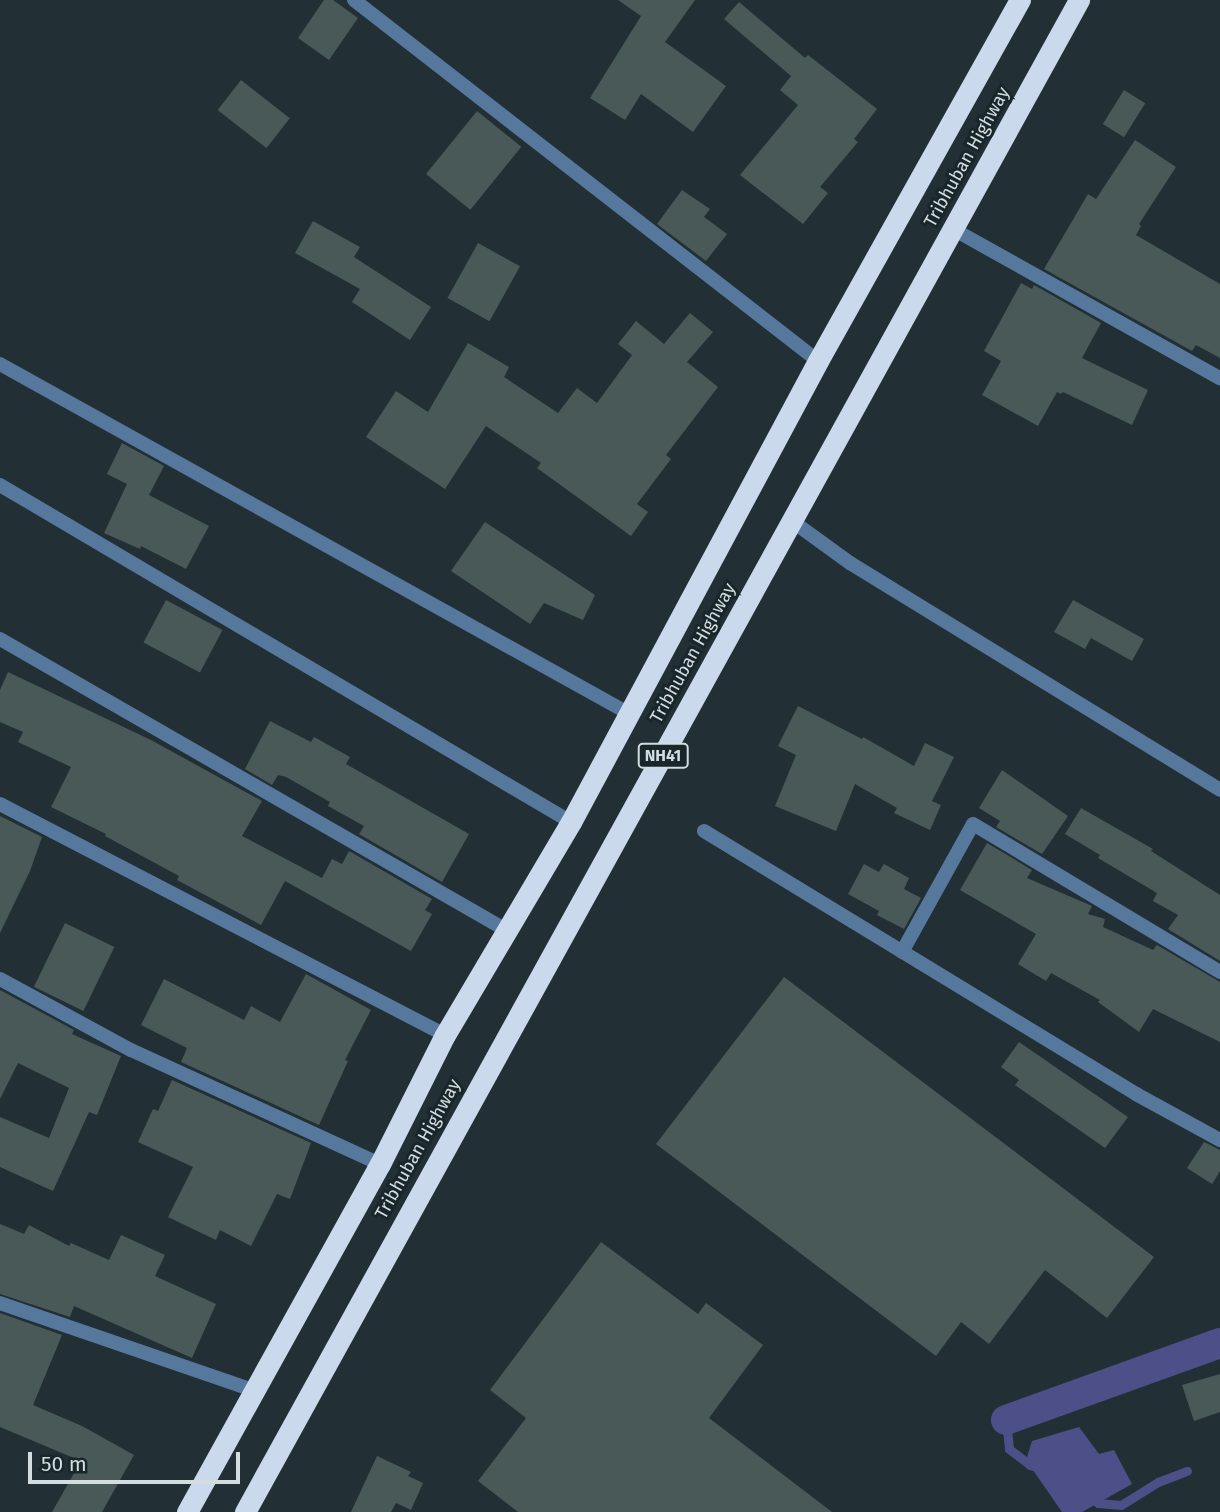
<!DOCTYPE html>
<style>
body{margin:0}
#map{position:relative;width:1220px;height:1512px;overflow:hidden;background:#223035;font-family:"Fira Sans",sans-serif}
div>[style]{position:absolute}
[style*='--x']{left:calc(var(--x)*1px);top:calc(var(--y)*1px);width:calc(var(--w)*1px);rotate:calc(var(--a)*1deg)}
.water>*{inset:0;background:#4d5088}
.stream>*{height:9px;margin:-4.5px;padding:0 4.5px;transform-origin:4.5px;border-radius:4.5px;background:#4d5088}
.canal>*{height:30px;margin:-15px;padding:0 15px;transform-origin:15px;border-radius:15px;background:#4d5088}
.building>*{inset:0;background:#485958;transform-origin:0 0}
.street>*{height:14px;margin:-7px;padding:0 7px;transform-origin:7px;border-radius:7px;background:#56789c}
.highway>*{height:21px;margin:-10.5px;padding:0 10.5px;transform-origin:10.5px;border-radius:10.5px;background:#cadaec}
span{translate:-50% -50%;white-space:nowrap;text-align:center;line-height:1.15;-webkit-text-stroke:6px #19272b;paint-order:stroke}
.shield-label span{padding:2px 5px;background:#19272b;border:2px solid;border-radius:5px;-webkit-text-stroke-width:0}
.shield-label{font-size:16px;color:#d3dcdf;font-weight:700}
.street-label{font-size:18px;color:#d3dcdf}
.scale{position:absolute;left:28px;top:1452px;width:212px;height:32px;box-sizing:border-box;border:4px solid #d3dcdf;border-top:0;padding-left:9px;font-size:21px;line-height:24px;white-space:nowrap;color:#d3dcdf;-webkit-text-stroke:5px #19272b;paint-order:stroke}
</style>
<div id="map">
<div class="water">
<div style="clip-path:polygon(1079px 1427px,1099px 1454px,1114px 1450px,1132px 1484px,1082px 1512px,1062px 1512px,1026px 1460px,1032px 1441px)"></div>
</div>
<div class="stream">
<div style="--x:1006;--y:1420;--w:29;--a:84"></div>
<div style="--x:1009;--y:1449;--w:26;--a:37"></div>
<div style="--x:1030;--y:1465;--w:9;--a:13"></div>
<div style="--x:1091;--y:1497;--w:9;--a:41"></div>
<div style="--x:1098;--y:1503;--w:23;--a:5"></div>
<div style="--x:1121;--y:1505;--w:44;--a:-31.9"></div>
<div style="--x:1158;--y:1482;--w:31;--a:-21"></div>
</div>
<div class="canal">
<div style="--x:1006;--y:1420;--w:227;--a:-19.8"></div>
</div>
<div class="building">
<div style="clip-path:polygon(324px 0,333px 0,358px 18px,329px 60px,298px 38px)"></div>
<div style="clip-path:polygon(618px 0,695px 0,665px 42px,726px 86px,693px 132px,641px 94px,625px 120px,590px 98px,641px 16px)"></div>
<div style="clip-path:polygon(739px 2px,805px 58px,808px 55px,877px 109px,854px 139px,858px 142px,820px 187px,828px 193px,803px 224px,740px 175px,798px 105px,780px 90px,791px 76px,724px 19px)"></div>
<div style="left:241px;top:80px;width:62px;height:38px;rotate:38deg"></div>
<div style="left:1124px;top:90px;width:25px;height:40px;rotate:32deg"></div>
<div style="left:477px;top:111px;width:57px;height:81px;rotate:39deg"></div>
<div style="clip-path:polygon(1135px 140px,1176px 167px,1139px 224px,1141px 226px,1136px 235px,1220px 284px,1220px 358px,1196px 345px,1192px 351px,1044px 269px,1088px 194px,1096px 199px)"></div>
<div style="clip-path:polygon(682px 190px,710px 209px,704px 217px,727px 234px,706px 261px,657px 224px)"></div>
<div style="clip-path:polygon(313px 221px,360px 247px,354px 257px,431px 307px,410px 340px,352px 302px,360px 289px,295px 253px)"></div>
<div style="left:478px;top:243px;width:48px;height:63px;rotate:29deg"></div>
<div style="clip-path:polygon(1021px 283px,1032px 289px,1034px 285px,1101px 323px,1082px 358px,1148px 390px,1132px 425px,1063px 392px,1061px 394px,1057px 392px,1038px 426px,982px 395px,1001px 361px,984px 351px)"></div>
<div style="clip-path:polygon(690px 313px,713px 332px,687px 362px,718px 387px,666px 455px,671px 459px,637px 504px,648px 512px,631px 536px,537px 468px,541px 463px,486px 426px,445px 489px,366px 437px,396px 391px,428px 412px,468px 343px,509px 367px,504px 377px,558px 413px,577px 388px,597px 403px,632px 355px,618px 344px,636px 321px,664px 344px)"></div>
<div style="clip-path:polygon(122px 443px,164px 466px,149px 495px,209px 526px,186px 569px,141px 546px,140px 549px,104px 533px,127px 484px,107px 474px)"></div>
<div style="clip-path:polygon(485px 522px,595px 595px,583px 620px,544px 603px,530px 624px,451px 571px)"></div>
<div style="left:166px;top:600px;width:64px;height:48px;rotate:28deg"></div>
<div style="clip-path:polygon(1073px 600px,1144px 639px,1132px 661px,1091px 638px,1085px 649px,1054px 632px)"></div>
<div style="clip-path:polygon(8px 672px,151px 740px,262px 801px,242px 836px,322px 878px,332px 859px,342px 864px,349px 851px,432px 899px,425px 910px,432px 914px,411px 951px,285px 881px,261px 925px,177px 880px,179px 876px,105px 836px,106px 834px,51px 807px,71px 767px,18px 742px,23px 732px,0 722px,0 690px)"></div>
<div style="clip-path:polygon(798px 706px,862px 739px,863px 737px,914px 766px,925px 743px,954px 757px,932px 801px,941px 805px,930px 830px,894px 813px,897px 808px,855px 784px,836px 831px,775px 806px,796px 755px,778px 746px)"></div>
<div style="clip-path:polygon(270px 721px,311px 742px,314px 737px,350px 757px,346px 764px,469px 834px,442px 882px,359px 834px,364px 826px,328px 806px,330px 802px,286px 777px,278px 775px,272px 785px,245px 769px)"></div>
<div style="clip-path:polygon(1002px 770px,1068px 816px,1042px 854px,996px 827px,1000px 821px,979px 808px)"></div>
<div style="clip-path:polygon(1081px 808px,1153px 849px,1151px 851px,1220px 895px,1220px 961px,1168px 929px,1178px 915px,1153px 901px,1157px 893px,1098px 858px,1100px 855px,1065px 834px)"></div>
<div style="clip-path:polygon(0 816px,42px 837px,30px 871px,0 933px)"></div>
<div style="clip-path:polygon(987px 843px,1032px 870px,1027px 878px,1092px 906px,1088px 914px,1105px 919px,1103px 927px,1153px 950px,1157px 945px,1220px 982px,1220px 1042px,1153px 1009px,1139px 1032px,1098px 1002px,1100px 1000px,1051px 973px,1046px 981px,1018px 964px,1036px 934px,960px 890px)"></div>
<div style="clip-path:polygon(864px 864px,879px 872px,884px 864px,909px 878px,904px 889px,921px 898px,904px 929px,877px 915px,879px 911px,848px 894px)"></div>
<div style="left:65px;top:923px;width:55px;height:71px;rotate:26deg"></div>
<div style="clip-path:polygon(306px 974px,371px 1010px,345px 1060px,348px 1061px,319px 1125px,181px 1062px,187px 1048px,141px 1025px,164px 979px,244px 1020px,251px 1006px,280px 1022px)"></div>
<div style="clip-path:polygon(784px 977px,1154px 1257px,1107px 1318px,1045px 1270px,989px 1344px,961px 1322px,936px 1356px,656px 1144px)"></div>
<div style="clip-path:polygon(0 990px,74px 1030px,72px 1034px,121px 1056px,97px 1115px,89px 1112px,53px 1191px,0 1167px,0 1117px,49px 1138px,69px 1088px,18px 1063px,0 1099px)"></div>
<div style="clip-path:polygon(1019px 1042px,1128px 1117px,1105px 1148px,1015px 1085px,1019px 1080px,1001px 1067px)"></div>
<div style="clip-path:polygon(172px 1080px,311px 1143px,290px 1199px,277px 1194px,251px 1246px,220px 1230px,216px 1240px,168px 1217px,193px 1167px,138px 1142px,153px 1109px,158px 1111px)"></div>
<div style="clip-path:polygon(1204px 1142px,1220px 1150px,1220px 1171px,1212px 1184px,1187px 1168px)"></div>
<div style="clip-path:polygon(0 1224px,24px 1234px,29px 1225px,69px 1246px,71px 1243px,109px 1260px,121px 1235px,165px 1255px,155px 1276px,216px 1304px,192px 1358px,74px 1306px,70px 1317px,0 1294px)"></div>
<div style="clip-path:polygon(601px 1242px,698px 1314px,706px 1303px,763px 1345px,709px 1418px,832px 1512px,518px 1512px,478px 1481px,526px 1418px,490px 1390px)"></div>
<div style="clip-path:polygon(0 1313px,62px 1335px,33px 1405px,82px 1426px,134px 1455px,102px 1512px,52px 1512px,81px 1461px,0 1427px)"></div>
<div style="clip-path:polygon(1220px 1374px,1220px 1412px,1194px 1421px,1182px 1385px)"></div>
<div style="clip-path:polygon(377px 1456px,411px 1472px,408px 1476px,423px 1483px,411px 1510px,396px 1503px,391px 1512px,351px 1512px)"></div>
</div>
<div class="street">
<div style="--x:354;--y:0;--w:588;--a:37.88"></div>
<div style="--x:953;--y:229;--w:306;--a:29.2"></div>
<div style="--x:0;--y:364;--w:718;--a:29.06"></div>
<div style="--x:0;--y:485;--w:663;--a:30.55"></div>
<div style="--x:792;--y:521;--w:72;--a:35.9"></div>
<div style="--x:850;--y:563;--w:434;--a:31.5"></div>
<div style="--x:0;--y:639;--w:584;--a:29.9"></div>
<div style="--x:0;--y:804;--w:501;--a:27.43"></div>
<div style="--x:704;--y:831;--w:506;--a:31.33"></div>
<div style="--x:1136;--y:1094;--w:96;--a:28.7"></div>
<div style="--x:902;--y:952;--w:146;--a:-61"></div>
<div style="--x:973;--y:824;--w:288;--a:30.9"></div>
<div style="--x:0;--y:979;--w:149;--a:28.5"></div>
<div style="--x:131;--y:1050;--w:274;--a:24.6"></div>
<div style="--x:0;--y:1303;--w:271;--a:19"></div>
</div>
<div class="highway">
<div style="--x:187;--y:1512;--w:398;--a:-61"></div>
<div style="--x:380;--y:1164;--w:144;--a:-63.3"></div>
<div style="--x:445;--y:1035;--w:247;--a:-59.4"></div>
<div style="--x:571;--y:822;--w:523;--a:-61.82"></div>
<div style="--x:818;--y:361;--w:414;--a:-60.8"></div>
<div style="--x:245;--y:1512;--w:1727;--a:-61.12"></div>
</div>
<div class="shield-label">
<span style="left:663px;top:756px">NH41</span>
</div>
<div class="street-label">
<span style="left:967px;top:157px;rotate:-61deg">Tribhuban Highway</span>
<span style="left:693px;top:653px;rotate:-61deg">Tribhuban Highway</span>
<span style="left:418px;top:1149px;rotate:-61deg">Tribhuban Highway</span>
</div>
<div class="scale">50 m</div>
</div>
